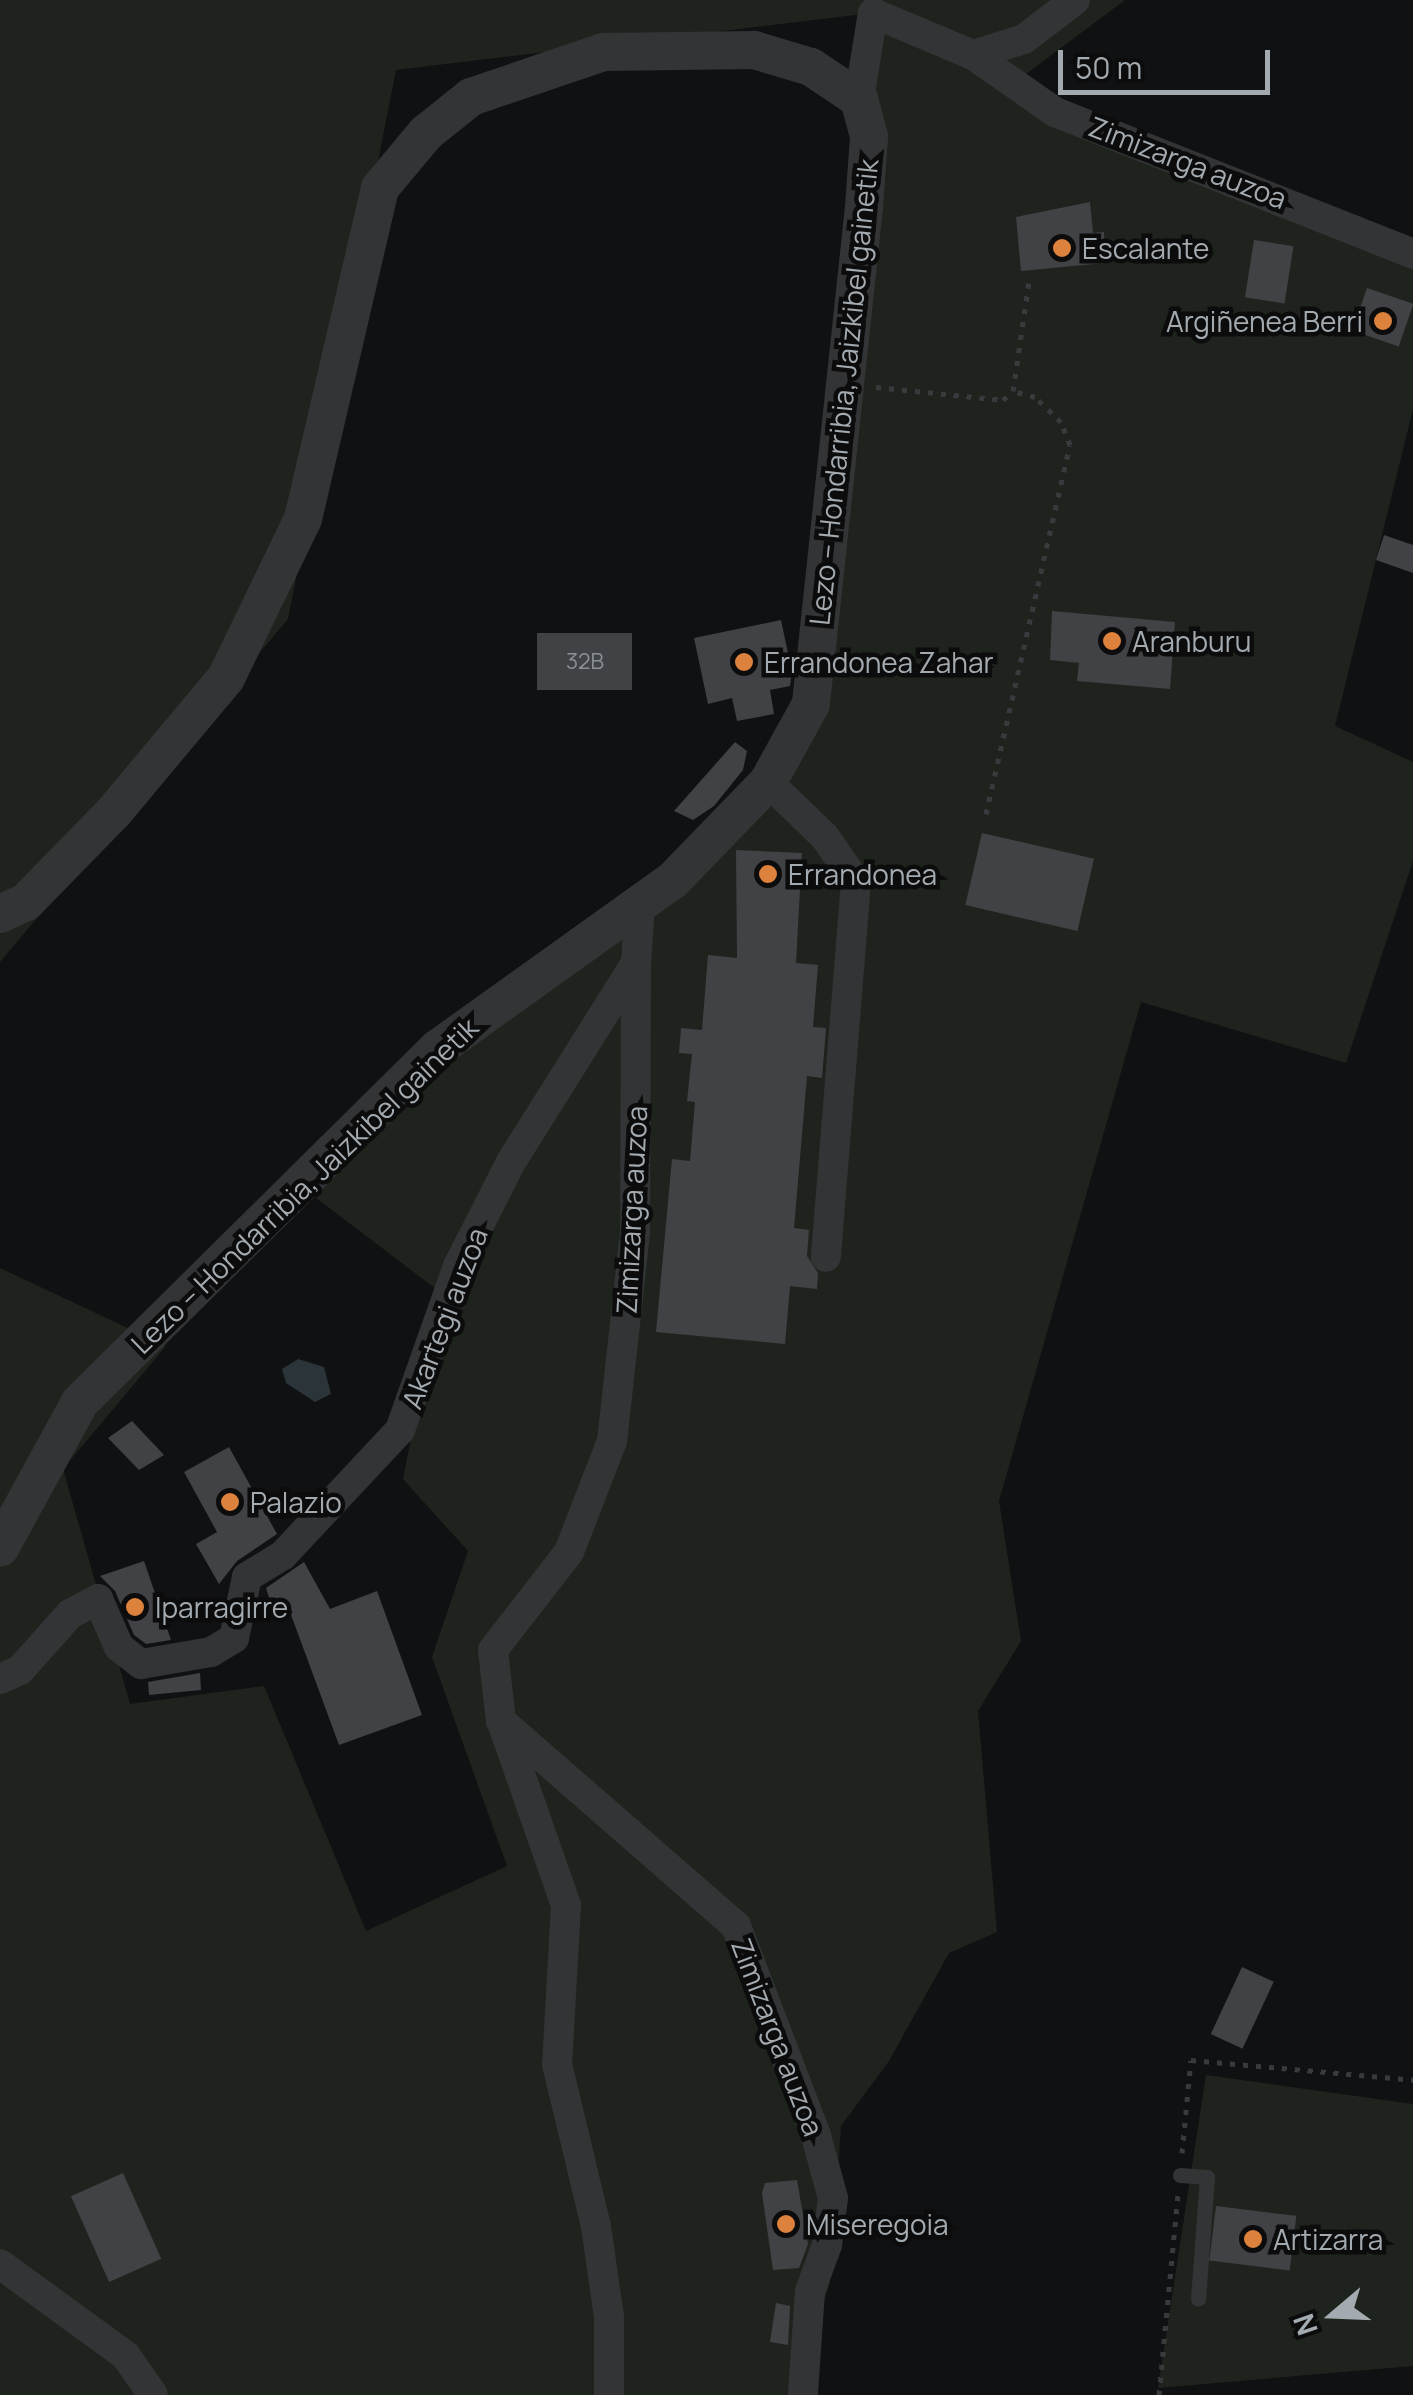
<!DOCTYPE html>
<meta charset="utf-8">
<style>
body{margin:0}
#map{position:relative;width:1413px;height:2395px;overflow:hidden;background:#101112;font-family:Manrope,sans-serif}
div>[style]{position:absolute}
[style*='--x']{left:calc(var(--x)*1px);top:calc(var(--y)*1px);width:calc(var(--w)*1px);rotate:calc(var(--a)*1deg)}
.green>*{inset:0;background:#1e241d}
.water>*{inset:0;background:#2b3539}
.building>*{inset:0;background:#404245;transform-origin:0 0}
.path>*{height:5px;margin-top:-2.5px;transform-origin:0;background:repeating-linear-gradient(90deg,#383b3d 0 5px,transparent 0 13px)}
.service>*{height:15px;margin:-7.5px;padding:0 7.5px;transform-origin:7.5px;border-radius:7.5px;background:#323436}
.minor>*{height:30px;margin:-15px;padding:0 15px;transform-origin:15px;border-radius:15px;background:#323436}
.tertiary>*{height:38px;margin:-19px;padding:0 19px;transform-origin:19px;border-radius:19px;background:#323436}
.dots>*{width:28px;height:28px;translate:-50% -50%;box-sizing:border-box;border:5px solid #0c0c0d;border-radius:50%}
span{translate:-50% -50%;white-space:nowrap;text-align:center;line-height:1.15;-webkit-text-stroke:9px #0c0c0d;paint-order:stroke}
.number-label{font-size:22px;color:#8a9196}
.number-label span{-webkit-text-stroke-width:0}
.street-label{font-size:28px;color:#a3abb1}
.poi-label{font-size:28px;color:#a3abb1}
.left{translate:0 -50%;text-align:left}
.right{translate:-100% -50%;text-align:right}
.north{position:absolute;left:1283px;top:2265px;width:100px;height:100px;-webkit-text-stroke:8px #0c0c0d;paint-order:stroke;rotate:251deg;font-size:28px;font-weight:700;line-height:40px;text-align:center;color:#a3abb1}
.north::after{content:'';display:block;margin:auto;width:35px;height:45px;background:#a3abb1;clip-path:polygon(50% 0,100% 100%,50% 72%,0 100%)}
.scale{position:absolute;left:1058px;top:50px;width:212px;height:45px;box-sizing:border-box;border:5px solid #a3abb1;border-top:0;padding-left:12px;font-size:30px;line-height:35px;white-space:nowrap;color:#a3abb1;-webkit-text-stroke:8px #0c0c0d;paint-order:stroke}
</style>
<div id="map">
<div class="green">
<div style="clip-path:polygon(0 0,1125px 0,1018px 80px,1413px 253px,1413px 409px,1335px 726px,1413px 762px,1413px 861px,1346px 1063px,1141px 1002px,999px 1501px,1021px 1641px,978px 1711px,997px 1932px,949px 1953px,889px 2061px,841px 2126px,830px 2283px,794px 2395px,0 2395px,0 1268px,166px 1346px,63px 1469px,130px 1704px,264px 1686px,366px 1931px,507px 1866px,432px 1657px,468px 1551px,403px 1479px,440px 1292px,299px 1185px,794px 759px,872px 13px,396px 70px,288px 619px,0 962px)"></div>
<div style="clip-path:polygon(1206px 2075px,1413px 2104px,1413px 2366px,1158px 2388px)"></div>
</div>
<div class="water">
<div style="clip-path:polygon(298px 1359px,324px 1367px,331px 1394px,315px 1402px,286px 1383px,282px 1369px)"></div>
</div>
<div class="building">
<div style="clip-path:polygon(1090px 202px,1093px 233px,1104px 232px,1105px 263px,1021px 271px,1016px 217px)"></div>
<div style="left:1254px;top:240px;width:40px;height:58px;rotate:9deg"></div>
<div style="left:1367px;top:288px;width:49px;height:45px;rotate:19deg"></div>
<div style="clip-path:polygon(1384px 535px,1413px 545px,1413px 573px,1376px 560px)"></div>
<div style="clip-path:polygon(1052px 611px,1175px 622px,1170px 689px,1077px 681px,1079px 663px,1050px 660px)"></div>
<div style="clip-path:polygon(781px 620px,792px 672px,790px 686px,770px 690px,774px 714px,737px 721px,732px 698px,708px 704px,694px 638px)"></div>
<div style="left:537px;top:633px;width:95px;height:57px"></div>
<div style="clip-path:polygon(735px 742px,747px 751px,743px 770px,714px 806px,693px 820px,674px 811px)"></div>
<div style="left:982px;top:833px;width:115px;height:74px;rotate:13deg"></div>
<div style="clip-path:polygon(736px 850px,802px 853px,796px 963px,818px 965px,813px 1027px,826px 1028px,822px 1078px,807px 1076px,794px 1228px,809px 1230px,807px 1256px,818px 1273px,817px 1289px,790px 1286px,785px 1344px,656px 1332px,672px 1159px,690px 1161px,695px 1102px,687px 1101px,692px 1054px,679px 1053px,681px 1028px,702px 1030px,708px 955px,737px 958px)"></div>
<div style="clip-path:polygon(132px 1421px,164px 1455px,139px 1470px,108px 1438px)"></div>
<div style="clip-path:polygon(229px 1447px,277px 1534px,237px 1561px,219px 1584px,196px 1544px,217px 1532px,184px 1472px)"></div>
<div style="clip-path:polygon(144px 1561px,171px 1640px,146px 1644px,134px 1635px,115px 1591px,100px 1576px)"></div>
<div style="clip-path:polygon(304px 1562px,330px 1609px,377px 1591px,422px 1715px,339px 1745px,287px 1604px,273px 1611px,266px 1588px)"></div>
<div style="clip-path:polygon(200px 1673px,201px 1690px,149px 1695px,148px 1682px)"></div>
<div style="left:1242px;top:1967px;width:35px;height:74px;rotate:25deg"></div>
<div style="left:123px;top:2173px;width:94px;height:57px;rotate:66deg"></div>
<div style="clip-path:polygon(797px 2180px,808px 2244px,799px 2268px,773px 2270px,762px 2193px,765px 2183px)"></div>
<div style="left:1216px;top:2206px;width:81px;height:55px;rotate:7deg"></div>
<div style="clip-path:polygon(776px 2303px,790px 2306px,788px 2345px,770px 2342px)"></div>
</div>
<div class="path">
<div style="--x:876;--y:387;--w:128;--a:5.8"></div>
<div style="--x:1003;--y:400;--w:13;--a:-42"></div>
<div style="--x:1013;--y:391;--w:111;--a:-81.7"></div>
<div style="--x:986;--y:814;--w:378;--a:-77.2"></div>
<div style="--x:1070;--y:445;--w:25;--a:-111"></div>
<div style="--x:1061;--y:422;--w:36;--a:-136"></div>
<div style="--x:1035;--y:397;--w:23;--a:-165"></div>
<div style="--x:1182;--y:2153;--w:93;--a:-84.5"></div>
<div style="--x:1191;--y:2060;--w:223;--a:5.1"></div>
<div style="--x:1159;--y:2395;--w:202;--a:-84.6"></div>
</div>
<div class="service">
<div style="--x:1180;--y:2175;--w:27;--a:4"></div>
<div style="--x:1207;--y:2177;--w:122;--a:94.2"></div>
</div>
<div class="minor">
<div style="--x:973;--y:55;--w:53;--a:-17.4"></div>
<div style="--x:1024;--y:39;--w:64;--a:-37.4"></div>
<div style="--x:859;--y:99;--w:87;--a:-80.8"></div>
<div style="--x:873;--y:13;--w:108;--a:22.8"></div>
<div style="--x:973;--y:55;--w:100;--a:34.8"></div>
<div style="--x:1055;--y:112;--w:385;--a:21.6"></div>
<div style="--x:768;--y:782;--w:79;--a:44"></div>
<div style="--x:825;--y:837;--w:55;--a:55.4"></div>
<div style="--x:856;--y:882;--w:376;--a:94.6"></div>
<div style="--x:636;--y:963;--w:270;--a:90.2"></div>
<div style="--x:635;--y:1233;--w:209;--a:96.3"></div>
<div style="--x:612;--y:1441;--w:119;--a:111.2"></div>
<div style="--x:569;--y:1552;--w:124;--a:127.8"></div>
<div style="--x:493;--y:1650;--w:71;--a:83.6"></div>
<div style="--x:501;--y:1721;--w:312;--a:41.1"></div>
<div style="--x:736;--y:1926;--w:225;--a:69.1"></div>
<div style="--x:816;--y:2136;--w:64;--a:74.7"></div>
<div style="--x:833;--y:2198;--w:47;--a:97.3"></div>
<div style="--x:827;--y:2245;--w:49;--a:110.3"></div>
<div style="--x:810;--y:2291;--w:104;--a:93.9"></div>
<div style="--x:0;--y:1679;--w:22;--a:-24"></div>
<div style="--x:20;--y:1670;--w:75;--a:-48.2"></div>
<div style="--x:70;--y:1614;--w:32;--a:-28"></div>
<div style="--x:98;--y:1599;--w:52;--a:66.4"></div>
<div style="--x:119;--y:1647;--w:28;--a:38"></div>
<div style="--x:141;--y:1664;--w:71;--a:-9.7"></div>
<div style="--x:211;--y:1652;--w:27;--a:-31"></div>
<div style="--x:234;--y:1638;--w:62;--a:-78"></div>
<div style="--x:247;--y:1577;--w:42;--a:-31.4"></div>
<div style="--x:283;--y:1555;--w:171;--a:-46.9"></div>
<div style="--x:400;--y:1430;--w:174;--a:-70.5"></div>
<div style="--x:458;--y:1266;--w:117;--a:-63"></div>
<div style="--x:511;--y:1162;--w:235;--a:-57.9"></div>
<div style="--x:636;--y:963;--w:57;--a:-86"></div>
<div style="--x:504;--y:1728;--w:188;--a:70.7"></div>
<div style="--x:566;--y:1905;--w:159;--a:93.2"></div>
<div style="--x:557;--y:2064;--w:167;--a:76.5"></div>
<div style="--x:596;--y:2226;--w:92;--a:81.9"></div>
<div style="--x:609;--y:2317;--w:78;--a:90"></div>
<div style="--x:0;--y:2264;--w:156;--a:36.1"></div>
<div style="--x:126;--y:2356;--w:47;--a:55.3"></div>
</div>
<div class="tertiary">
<div style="--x:0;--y:914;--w:29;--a:-25"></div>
<div style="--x:26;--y:902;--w:124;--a:-45.7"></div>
<div style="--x:113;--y:813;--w:176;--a:-50.1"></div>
<div style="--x:226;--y:678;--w:177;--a:-64.2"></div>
<div style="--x:303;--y:519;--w:340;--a:-76.9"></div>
<div style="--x:380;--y:188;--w:72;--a:-50.1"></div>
<div style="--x:426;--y:133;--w:58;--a:-38.7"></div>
<div style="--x:471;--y:97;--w:139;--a:-18.8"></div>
<div style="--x:603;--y:52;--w:151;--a:-0.8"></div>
<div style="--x:754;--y:50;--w:59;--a:16.6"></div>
<div style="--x:811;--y:67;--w:58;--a:33.7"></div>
<div style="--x:859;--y:99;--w:39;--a:75"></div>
<div style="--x:869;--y:137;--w:70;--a:94.1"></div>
<div style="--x:864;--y:207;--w:500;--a:96.1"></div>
<div style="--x:811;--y:704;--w:89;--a:118.9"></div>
<div style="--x:768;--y:782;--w:136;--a:134.1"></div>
<div style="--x:673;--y:880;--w:289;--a:144.4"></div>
<div style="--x:438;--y:1048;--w:503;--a:135.32"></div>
<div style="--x:80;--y:1402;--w:166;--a:118.7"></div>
</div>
<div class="dots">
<div style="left:1062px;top:248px;background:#dd823d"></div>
<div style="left:1383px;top:321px;background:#dd823d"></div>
<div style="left:1112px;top:641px;background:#dd823d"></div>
<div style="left:744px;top:662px;background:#dd823d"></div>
<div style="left:768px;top:874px;background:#dd823d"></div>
<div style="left:230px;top:1502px;background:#dd823d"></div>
<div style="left:135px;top:1607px;background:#dd823d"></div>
<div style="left:786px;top:2224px;background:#dd823d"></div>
<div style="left:1253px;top:2239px;background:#dd823d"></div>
</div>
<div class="number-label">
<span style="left:585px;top:662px">32B</span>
</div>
<div class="street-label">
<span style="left:1188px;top:162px;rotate:21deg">Zimizarga auzoa</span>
<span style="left:843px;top:392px;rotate:-84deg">Lezo – Hondarribia, Jaizkibel gainetik</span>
<span style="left:304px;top:1185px;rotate:-44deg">Lezo – Hondarribia, Jaizkibel gainetik</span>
<span style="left:631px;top:1210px;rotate:-87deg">Zimizarga auzoa</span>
<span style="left:444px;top:1318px;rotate:-69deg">Akartegi auzoa</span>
<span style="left:778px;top:2037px;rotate:69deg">Zimizarga auzoa</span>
</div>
<div class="poi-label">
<span class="left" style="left:1082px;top:248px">Escalante</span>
<span class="right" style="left:1363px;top:321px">Argiñenea Berri</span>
<span class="left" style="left:1132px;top:641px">Aranburu</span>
<span class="left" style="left:764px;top:662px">Errandonea Zahar</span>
<span class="left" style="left:788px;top:874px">Errandonea</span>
<span class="left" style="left:250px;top:1502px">Palazio</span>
<span class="left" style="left:155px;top:1607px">Iparragirre</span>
<span class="left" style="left:806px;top:2224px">Miseregoia</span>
<span class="left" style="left:1273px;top:2239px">Artizarra</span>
</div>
<div class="north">N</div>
<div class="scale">50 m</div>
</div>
